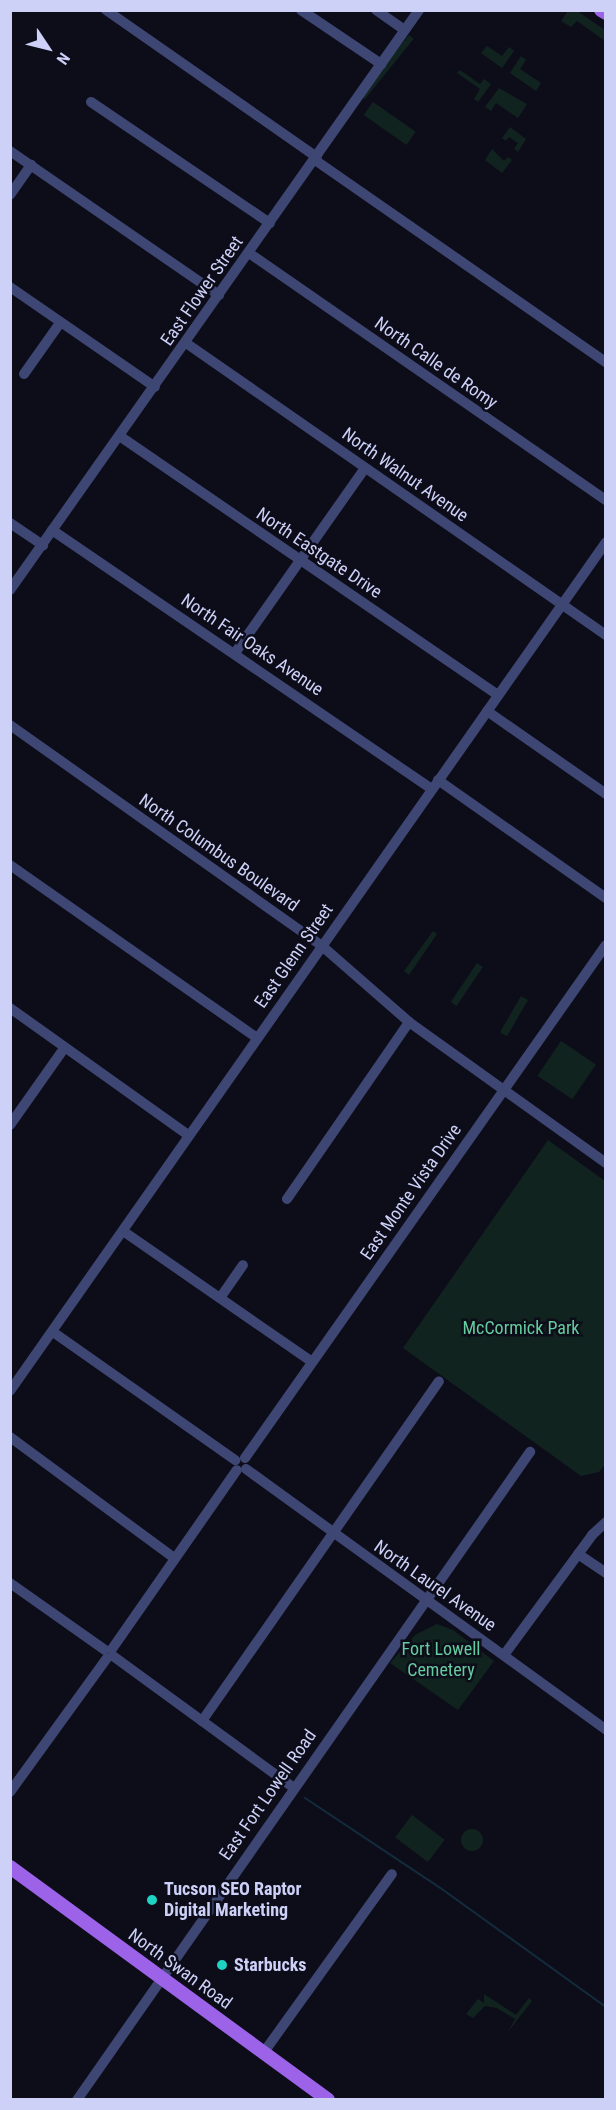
<!DOCTYPE html>
<style>
body{margin:0}
#map{position:relative;width:616px;height:2110px;overflow:hidden;background:#0d0d1a;font-family:"Roboto Condensed",sans-serif}
div>[style]{position:absolute}
[style*='--x']{left:calc(var(--x)*1px);top:calc(var(--y)*1px);width:calc(var(--w)*1px);rotate:calc(var(--a)*1deg)}
.green>*{inset:0;background:#11231f;transform-origin:0 0}
.round{border-radius:50%}
.stream>*{height:2px;margin:-1px;padding:0 1px;transform-origin:1px;border-radius:1px;background:#132c3d}
.minor>*{height:10px;margin:-5px;padding:0 5px;transform-origin:5px;border-radius:5px;background:#3e4773}
.major>*{height:14px;margin:-7px;padding:0 7px;transform-origin:7px;border-radius:7px;background:#9c63e9}
.dots>*{width:16px;height:16px;translate:-50% -50%;box-sizing:border-box;border:3px solid #0d0d1a;border-radius:50%}
span{translate:-50% -50%;white-space:nowrap;text-align:center;line-height:1.15;-webkit-text-stroke:5px #0d0d1a;paint-order:stroke}
.street-label{font-size:18px;color:#cdd1f8}
.park-label{font-size:18px;color:#64cc9e}
.poi-label{font-size:18px;color:#cdd1f8;font-weight:700}
.left{translate:0 -50%;text-align:left}
.frame{position:absolute;inset:0;border:12px solid #cdd1f8;pointer-events:none}
.north{position:absolute;left:18px;top:18px;width:60px;height:60px;-webkit-text-stroke:4px #0d0d1a;paint-order:stroke;rotate:125deg;font-size:16px;font-weight:700;line-height:24px;text-align:center;color:#cdd1f8}
.north::after{content:'';display:block;margin:auto;width:21px;height:27px;background:#cdd1f8;clip-path:polygon(50% 0,100% 100%,50% 72%,0 100%)}
</style>
<div id="map">
<div class="green">
<div style="clip-path:polygon(568px 11px,577px 11px,605px 30px,605px 41px,577px 21px,571px 27px,561px 21px)"></div>
<div style="left:409px;top:35px;width:6px;height:78px;rotate:39deg"></div>
<div style="clip-path:polygon(487px 46px,502px 56px,509px 47px,514px 51px,502px 68px,481px 53px)"></div>
<div style="clip-path:polygon(521px 56px,526px 60px,520px 69px,541px 83px,536px 91px,510px 73px)"></div>
<div style="clip-path:polygon(460px 70px,480px 84px,484px 79px,491px 84px,478px 102px,474px 99px,480px 89px,457px 73px)"></div>
<div style="clip-path:polygon(499px 88px,527px 104px,518px 118px,496px 103px,491px 111px,485px 107px)"></div>
<div style="left:373px;top:102px;width:52px;height:16px;rotate:35deg"></div>
<div style="clip-path:polygon(510px 127px,526px 139px,518px 152px,514px 149px,518px 143px,509px 137px,506px 141px,502px 138px)"></div>
<div style="clip-path:polygon(492px 149px,504px 161px,508px 157px,512px 160px,502px 173px,485px 160px)"></div>
<div style="clip-path:polygon(433px 931px,437px 934px,409px 975px,404px 971px)"></div>
<div style="left:477px;top:963px;width:7px;height:47px;rotate:34deg"></div>
<div style="left:521px;top:996px;width:8px;height:42px;rotate:30deg"></div>
<div style="left:561px;top:1041px;width:42px;height:42px;rotate:34deg"></div>
<div style="clip-path:polygon(548px 1140px,605px 1181px,605px 1465px,599px 1472px,581px 1476px,403px 1348px)"></div>
<div style="clip-path:polygon(437px 1624px,453px 1630px,494px 1661px,458px 1710px,390px 1663px,415px 1635px)"></div>
<div style="left:412px;top:1815px;width:41px;height:28px;rotate:37deg"></div>
<div class="round" style="left:461px;top:1829px;width:22px;height:22px"></div>
<div style="clip-path:polygon(484px 1994px,516px 2015px,529px 1998px,532px 2001px,508px 2032px,515px 2019px,497px 2008px,485px 2006px,473px 2018px,466px 2014px,478px 1999px,484px 2003px)"></div>
</div>
<div class="stream">
<div style="--x:305;--y:1798;--w:161;--a:33.6"></div>
<div style="--x:439;--y:1887;--w:206;--a:35.7"></div>
</div>
<div class="minor">
<div style="--x:106;--y:10;--w:257;--a:34.9"></div>
<div style="--x:301;--y:10;--w:97;--a:34"></div>
<div style="--x:376;--y:10;--w:35;--a:35"></div>
<div style="--x:91;--y:102;--w:216;--a:34.1"></div>
<div style="--x:10;--y:151;--w:254;--a:34.6"></div>
<div style="--x:315;--y:160;--w:354;--a:34.8"></div>
<div style="--x:10;--y:195;--w:37;--a:-55"></div>
<div style="--x:249;--y:253;--w:434;--a:34.7"></div>
<div style="--x:10;--y:287;--w:176;--a:34.6"></div>
<div style="--x:186;--y:343;--w:512;--a:34.81"></div>
<div style="--x:24;--y:374;--w:62;--a:-54.8"></div>
<div style="--x:121;--y:437;--w:457;--a:34.4"></div>
<div style="--x:10;--y:523;--w:40;--a:34"></div>
<div style="--x:52;--y:530;--w:459;--a:34.3"></div>
<div style="--x:10;--y:590;--w:710;--a:-54.81"></div>
<div style="--x:235;--y:653;--w:226;--a:-54.9"></div>
<div style="--x:487;--y:711;--w:145;--a:34.9"></div>
<div style="--x:10;--y:725;--w:382;--a:35.3"></div>
<div style="--x:322;--y:946;--w:116;--a:41.1"></div>
<div style="--x:409;--y:1022;--w:242;--a:35.6"></div>
<div style="--x:438;--y:780;--w:205;--a:35.1"></div>
<div style="--x:10;--y:865;--w:302;--a:35"></div>
<div style="--x:10;--y:1008;--w:219;--a:35.5"></div>
<div style="--x:10;--y:1125;--w:95;--a:-54.8"></div>
<div style="--x:287;--y:1199;--w:215;--a:-55.4"></div>
<div style="--x:123;--y:1231;--w:230;--a:34.7"></div>
<div style="--x:220;--y:1298;--w:40;--a:-55.1"></div>
<div style="--x:53;--y:1332;--w:223;--a:35.1"></div>
<div style="--x:10;--y:1391;--w:1037;--a:-54.93"></div>
<div style="--x:10;--y:1437;--w:204;--a:36.4"></div>
<div style="--x:245;--y:1458;--w:627;--a:-54.87"></div>
<div style="--x:246;--y:1469;--w:445;--a:35.9"></div>
<div style="--x:578;--y:1554;--w:34;--a:34"></div>
<div style="--x:10;--y:1583;--w:116;--a:35.2"></div>
<div style="--x:112;--y:1649;--w:218;--a:-55.1"></div>
<div style="--x:504;--y:1655;--w:149;--a:-53.7"></div>
<div style="--x:592;--y:1535;--w:19;--a:-43"></div>
<div style="--x:113;--y:1656;--w:224;--a:36.1"></div>
<div style="--x:202;--y:1721;--w:414;--a:-55.1"></div>
<div style="--x:10;--y:1792;--w:165;--a:-54.1"></div>
<div style="--x:264;--y:2052;--w:219;--a:-54.3"></div>
<div style="--x:77;--y:2100;--w:791;--a:-55.04"></div>
</div>
<div class="major">
<div style="--x:601;--y:10;--w:6;--a:31"></div>
<div style="--x:10;--y:1867;--w:394;--a:36.2"></div>
</div>
<div class="dots">
<div style="left:152px;top:1900px;background:#1ed3c1"></div>
<div style="left:222px;top:1965px;background:#1ed3c1"></div>
</div>
<div class="street-label">
<span style="left:202px;top:291px;rotate:-55deg">East Flower Street</span>
<span style="left:436px;top:363px;rotate:35deg">North Calle de Romy</span>
<span style="left:405px;top:475px;rotate:35deg">North Walnut Avenue</span>
<span style="left:319px;top:553px;rotate:34deg">North Eastgate Drive</span>
<span style="left:252px;top:645px;rotate:34deg">North Fair Oaks Avenue</span>
<span style="left:219px;top:853px;rotate:35deg">North Columbus Boulevard</span>
<span style="left:294px;top:956px;rotate:-55deg">East Glenn Street</span>
<span style="left:411px;top:1192px;rotate:-55deg">East Monte Vista Drive</span>
<span style="left:435px;top:1586px;rotate:35deg">North Laurel Avenue</span>
<span style="left:268px;top:1795px;rotate:-55deg">East Fort Lowell Road</span>
<span style="left:180px;top:1969px;rotate:36deg">North Swan Road</span>
</div>
<div class="park-label">
<span style="left:521px;top:1328px">McCormick Park</span>
<span style="left:441px;top:1660px">Fort Lowell<br>Cemetery</span>
</div>
<div class="poi-label">
<span class="left" style="left:164px;top:1900px">Tucson SEO Raptor<br>Digital Marketing</span>
<span class="left" style="left:234px;top:1965px">Starbucks</span>
</div>
<div class="frame"></div>
<div class="north">N</div>
</div>
